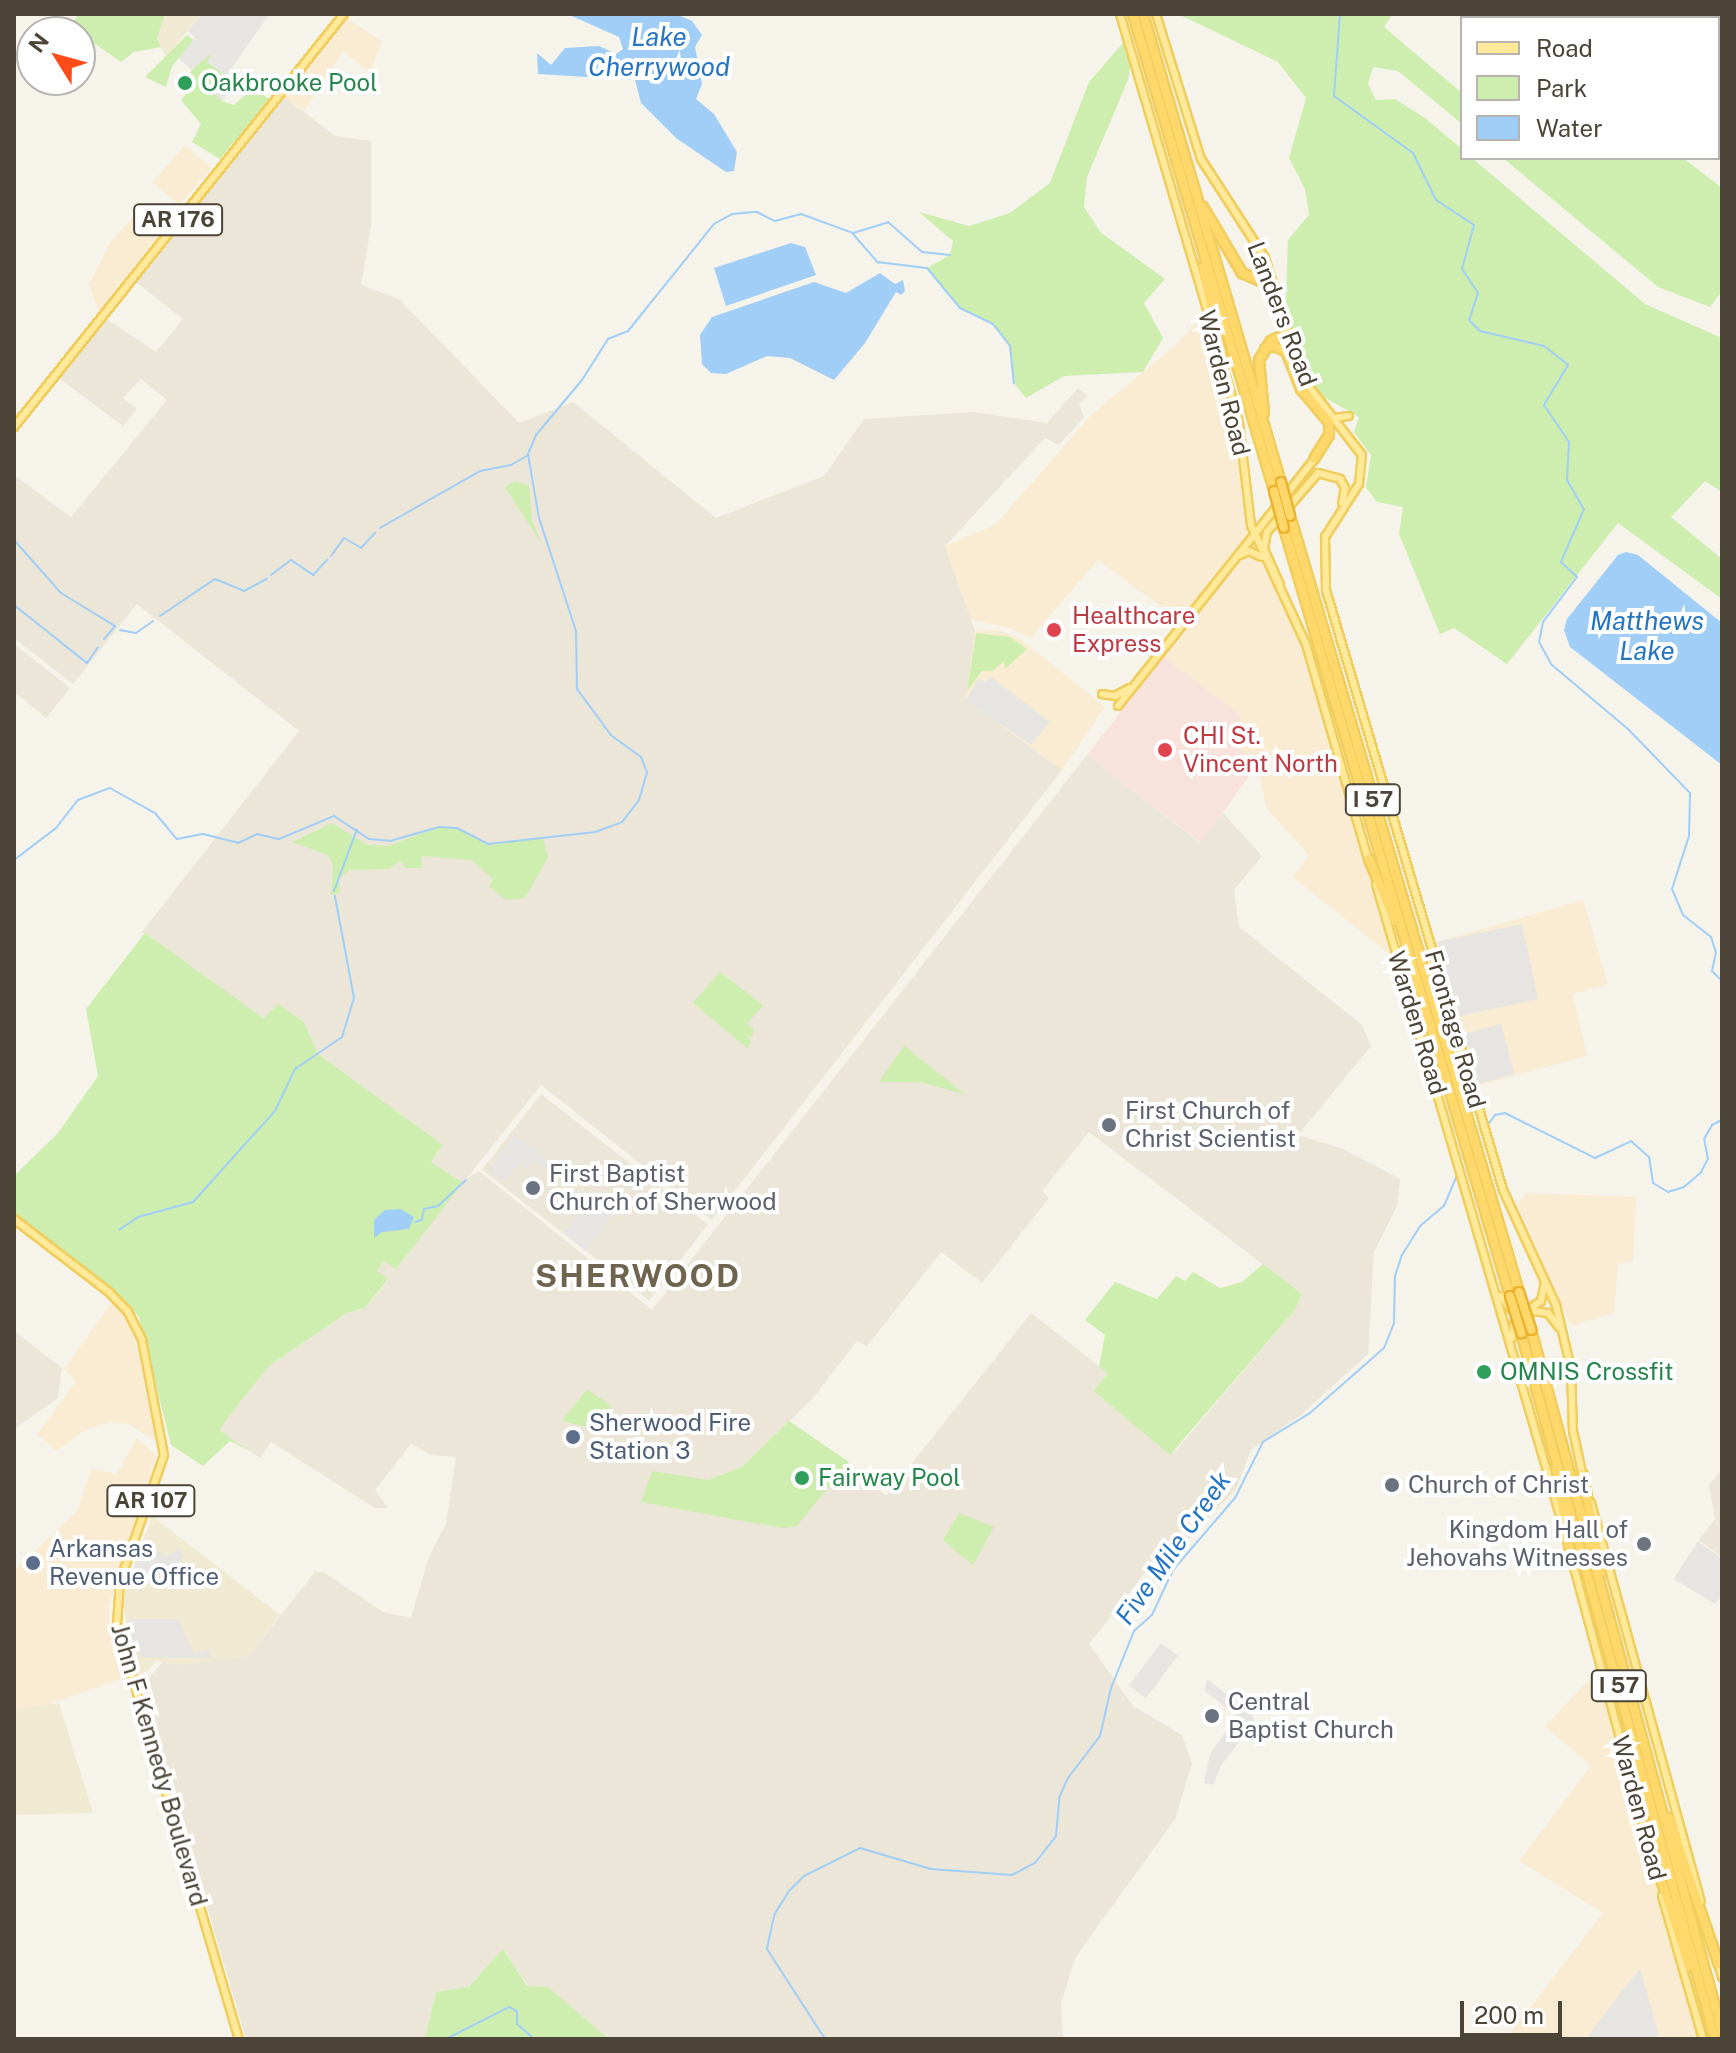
<!DOCTYPE html>
<style>
body{margin:0}
#map{position:relative;width:1736px;height:2053px;overflow:hidden;background:#f6f3ea;font-family:"Public Sans",sans-serif}
div>[style]{position:absolute}
[style*='--x']{left:calc(var(--x)*1px);top:calc(var(--y)*1px);width:calc(var(--w)*1px);rotate:calc(var(--a)*1deg)}
.residential>*{inset:0;background:#ebe6d7;transform-origin:0 0}
.commercial>*{inset:0;background:#f9ecd3;transform-origin:0 0}
.education>*{inset:0;background:#f0ead2}
.medical>*{inset:0;background:#f7e2dc}
.green>*{inset:0;background:#cdeeaf}
.parking>*{inset:0;background:#e7e5e1;transform-origin:0 0}
.water>*{inset:0;background:#a1cef7}
.stream>*{height:2px;margin:-1px;padding:0 1px;transform-origin:1px;border-radius:1px;background:#a1cef7}
.roads{filter:drop-shadow(2px 0 #efce5e) drop-shadow(-2px 0 #efce5e) drop-shadow(0 2px #efce5e) drop-shadow(0 -2px #efce5e)}
.major>*{height:6px;margin:-3px;padding:0 3px;transform-origin:3px;border-radius:3px;background:#ffe99a}
.highway>*{height:8px;margin:-4px;padding:0 4px;transform-origin:4px;border-radius:4px;background:#ffd86c}
.bridges{filter:drop-shadow(2px 0 #ecb32d) drop-shadow(-2px 0 #ecb32d) drop-shadow(0 2px #ecb32d) drop-shadow(0 -2px #ecb32d)}
.highway-bridge>*{height:8px;margin:-4px;padding:0 4px;transform-origin:4px;border-radius:4px;background:#ffd86c}
.dots>*{width:22px;height:22px;translate:-50% -50%;box-sizing:border-box;border:4px solid #fff;border-radius:50%}
span{translate:-50% -50%;white-space:nowrap;text-align:center;line-height:1.15;-webkit-text-stroke:8px #fff;paint-order:stroke}
.shield-label span{padding:2px 6px;background:#fff;border:2px solid;border-radius:6px;-webkit-text-stroke-width:0}
.shield-label{font-size:22px;color:#4b4437;font-weight:700}
.leisure-label{font-size:24px;color:#27864d}
.left{translate:0 -50%;text-align:left}
.street-label{font-size:24px;color:#4b4437}
.health-label{font-size:24px;color:#be3a42}
.worship-label{font-size:24px;color:#5b616d}
.right{translate:-100% -50%;text-align:right}
.service-label{font-size:24px;color:#4e5e75}
.water-label{font-size:26px;color:#2475c3;font-style:italic}
.district-label{font-size:32px;color:#6f644d;font-weight:700;letter-spacing:2px}
.frame{position:absolute;inset:0;border:16px solid #4b4437;pointer-events:none}
.legend{position:absolute;left:1460px;top:16px;width:260px;height:144px;box-sizing:border-box;background:#fff;border:2px solid #b7b4af;margin:0;padding:10px 14px;list-style:none;font-size:24px;color:#4b4437}
.legend li{display:flex;align-items:center;gap:16px;height:40px}
.legend b{width:40px;border:2px solid #b7b4af}
.north{position:absolute;left:16px;top:16px;width:80px;height:80px;box-sizing:border-box;background:#fff;border:2px solid #b7b4af;border-radius:50%;rotate:307deg;font-size:22px;font-weight:700;line-height:32px;text-align:center;color:#4b4437}
.north::after{content:'';display:block;margin:auto;width:28px;height:36px;background:#ff4b18;clip-path:polygon(50% 0,100% 100%,50% 72%,0 100%)}
.scale{position:absolute;left:1460px;top:2001px;width:102px;height:36px;box-sizing:border-box;border:4px solid #4b4437;border-top:0;padding-left:10px;font-size:24px;line-height:28px;white-space:nowrap;color:#4b4437;-webkit-text-stroke:6px #fff;paint-order:stroke}
</style>
<div id="map">
<div class="residential">
<div style="clip-path:polygon(evenodd,280px 94px,335px 136px,371px 141px,371px 226px,361px 285px,399px 299px,519px 423px,573px 402px,716px 518px,824px 476px,864px 419px,973px 412px,1047px 423px,1078px 388px,1088px 396px,1079px 404px,1084px 417px,1059px 445px,1045px 438px,945px 546px,975px 631px,966px 699px,1062px 770px,712px 1220px,541px 1085px,466px 1179px,479px 1171px,652px 1310px,1087px 755px,1200px 843px,1223px 813px,1262px 856px,1234px 890px,1239px 927px,1362px 1025px,1371px 1046px,1298px 1135px,1343px 1149px,1400px 1179px,1397px 1206px,1374px 1252px,1368px 1354px,1302px 1414px,1251px 1450px,1236px 1489px,1173px 1556px,1151px 1565px,1089px 1644px,1133px 1706px,1182px 1735px,1192px 1764px,1175px 1819px,1075px 1958px,1061px 2003px,1063px 2039px,601px 2039px,606px 2037px,528px 1986px,503px 1949px,467px 1987px,436px 1992px,425px 2039px,246px 2039px,142px 1686px,163px 1662px,248px 1657px,315px 1572px,325px 1573px,383px 1612px,411px 1618px,430px 1554px,446px 1524px,456px 1457px,432px 1455px,411px 1444px,375px 1490px,388px 1508px,375px 1508px,271px 1442px,260px 1458px,218px 1430px,269px 1366px,347px 1313px,365px 1308px,377px 1294px,388px 1280px,376px 1271px,384px 1260px,397px 1269px,431px 1162px,443px 1145px,318px 1054px,304px 1022px,278px 1004px,260px 1020px,142px 932px,299px 731px,137px 604px,73px 684px,14px 638px,14px 475px,71px 517px,167px 400px,141px 379px,123px 398px,137px 409px,123px 426px,55px 375px,102px 316px,156px 352px,183px 319px,131px 278px,280px 94px,1089px 1132px,1302px 1294px,1295px 1310px,1178px 1448px,1170px 1454px,1095px 1391px,1108px 1373px,1031px 1313px,886px 1496px,847px 1464px,797px 1526px,710px 1480px,742px 1467px,813px 1398px,857px 1341px,867px 1346px,941px 1252px,982px 1283px,1049px 1198px,1042px 1191px,1089px 1132px)"></div>
<div style="clip-path:polygon(14px 644px,70px 688px,46px 718px,14px 692px)"></div>
<div style="left:541px;top:1094px;width:212px;height:96px;rotate:38deg"></div>
<div style="clip-path:polygon(14px 1331px,62px 1368px,58px 1398px,14px 1429px)"></div>
<div style="clip-path:polygon(1722px 1469px,1722px 1558px,1699px 1540px,1715px 1519px,1709px 1485px)"></div>
</div>
<div class="commercial">
<div style="clip-path:polygon(343px 16px,382px 41px,370px 73px,343px 51px,304px 111px,280px 94px)"></div>
<div style="left:185px;top:145px;width:35px;height:49px;rotate:41deg"></div>
<div style="clip-path:polygon(133px 217px,158px 238px,99px 312px,89px 284px,109px 244px)"></div>
<div style="clip-path:polygon(1207px 310px,1234px 399px,1251px 525px,1298px 626px,1394px 958px,1293px 877px,1309px 855px,1267px 809px,1257px 765px,1234px 745px,1241px 715px,1164px 657px,1240px 554px,1183px 623px,1098px 560px,1031px 638px,1010px 628px,971px 620px,945px 546px,995px 525px,1092px 414px,1177px 344px)"></div>
<div style="clip-path:polygon(998px 630px,1019px 638px,1105px 707px,1062px 770px,966px 699px,975px 631px)"></div>
<div style="clip-path:polygon(1583px 900px,1608px 984px,1573px 994px,1587px 1056px,1472px 1087px,1430px 944px)"></div>
<div style="clip-path:polygon(1526px 1193px,1636px 1197px,1633px 1261px,1618px 1264px,1614px 1313px,1571px 1326px,1517px 1204px)"></div>
<div style="clip-path:polygon(112px 1302px,127px 1320px,139px 1351px,156px 1441px,128px 1424px,109px 1422px,85px 1430px,57px 1451px,37px 1435px,76px 1381px,64px 1369px)"></div>
<div style="clip-path:polygon(136px 1438px,156px 1455px,109px 1605px,109px 1630px,123px 1678px,30px 1711px,14px 1710px,14px 1571px,77px 1511px,91px 1469px,117px 1474px)"></div>
<div style="clip-path:polygon(1603px 1676px,1703px 2039px,1506px 2039px,1603px 1913px,1519px 1861px,1591px 1766px,1545px 1726px,1585px 1684px)"></div>
</div>
<div class="education">
<div style="clip-path:polygon(130px 14px,202px 14px,166px 57px,157px 38px)"></div>
<div style="clip-path:polygon(152px 1516px,280px 1615px,248px 1657px,178px 1665px,156px 1661px,148px 1671px,137px 1675px,122px 1601px)"></div>
<div style="clip-path:polygon(59px 1703px,93px 1813px,14px 1815px,14px 1710px)"></div>
</div>
<div class="medical">
<div style="clip-path:polygon(1164px 657px,1241px 715px,1235px 745px,1257px 765px,1201px 843px,1087px 755px)"></div>
</div>
<div class="green">
<div style="clip-path:polygon(79px 14px,165px 14px,157px 38px,161px 47px,134px 52px,121px 62px,84px 36px,80px 41px,80px 32px,65px 32px)"></div>
<div style="clip-path:polygon(1178px 14px,1392px 14px,1384px 27px,1462px 93px,1462px 124px,1398px 71px,1373px 67px,1368px 84px,1376px 100px,1395px 99px,1425px 118px,1462px 149px,1462px 158px,1472px 158px,1645px 304px,1722px 338px,1722px 492px,1705px 481px,1671px 517px,1722px 559px,1722px 599px,1618px 523px,1507px 664px,1454px 628px,1440px 634px,1399px 534px,1403px 507px,1377px 502px,1366px 488px,1371px 455px,1354px 432px,1359px 417px,1308px 388px,1285px 323px,1288px 240px,1309px 215px,1305px 189px,1289px 158px,1306px 98px,1278px 62px)"></div>
<div style="clip-path:polygon(187px 35px,194px 40px,172px 66px,166px 87px,145px 77px)"></div>
<div style="clip-path:polygon(1123px 43px,1131px 63px,1128px 80px,1087px 177px,1084px 207px,1100px 232px,1165px 279px,1144px 303px,1163px 338px,1143px 372px,1064px 376px,1026px 398px,1014px 383px,1010px 346px,993px 324px,960px 308px,927px 268px,950px 255px,953px 241px,919px 212px,969px 226px,1010px 213px,1050px 183px,1089px 82px)"></div>
<div style="clip-path:polygon(209px 51px,223px 73px,221px 101px,234px 105px,254px 87px,269px 99px,220px 159px,192px 142px,201px 124px,181px 100px,194px 83px,187px 76px)"></div>
<div style="clip-path:polygon(1503px 158px,1683px 158px,1722px 188px,1722px 291px,1710px 307px,1658px 287px)"></div>
<div style="clip-path:polygon(515px 481px,529px 486px,532px 521px,543px 546px,505px 487px)"></div>
<div style="clip-path:polygon(976px 633px,1010px 637px,1027px 649px,1005px 669px,1004px 661px,993px 671px,982px 671px,967px 691px)"></div>
<div style="clip-path:polygon(332px 823px,368px 845px,388px 846px,439px 827px,457px 828px,488px 844px,543px 838px,548px 857px,525px 898px,506px 900px,489px 886px,493px 879px,472px 860px,422px 856px,422px 868px,406px 868px,400px 861px,389px 869px,350px 870px,339px 878px,340px 893px,331px 895px,333px 866px,328px 855px,292px 842px)"></div>
<div style="clip-path:polygon(145px 933px,263px 1018px,278px 1004px,304px 1022px,318px 1054px,443px 1145px,431px 1162px,463px 1183px,396px 1269px,384px 1261px,377px 1271px,388px 1279px,365px 1308px,347px 1313px,269px 1366px,241px 1401px,219px 1430px,249px 1451px,230px 1441px,203px 1466px,171px 1445px,139px 1317px,110px 1286px,14px 1212px,14px 1176px,58px 1133px,98px 1076px,86px 1009px)"></div>
<div style="clip-path:polygon(720px 972px,763px 1005px,747px 1024px,754px 1030px,752px 1037px,746px 1035px,751px 1042px,747px 1048px,693px 1003px)"></div>
<div style="clip-path:polygon(904px 1046px,966px 1095px,921px 1082px,879px 1082px)"></div>
<div style="clip-path:polygon(1263px 1264px,1302px 1294px,1295px 1310px,1170px 1455px,1094px 1391px,1108px 1373px,1099px 1367px,1105px 1335px,1085px 1320px,1115px 1282px,1157px 1299px,1176px 1276px,1185px 1281px,1193px 1272px,1220px 1288px,1242px 1282px)"></div>
<div style="clip-path:polygon(587px 1389px,611px 1406px,604px 1431px,562px 1421px)"></div>
<div style="clip-path:polygon(789px 1421px,849px 1462px,797px 1526px,782px 1528px,641px 1502px,652px 1471px,708px 1480px,742px 1467px)"></div>
<div style="clip-path:polygon(959px 1513px,994px 1527px,973px 1565px,943px 1540px)"></div>
<div style="clip-path:polygon(503px 1949px,527px 1986px,548px 1987px,606px 2037px,425px 2039px,436px 1992px,468px 1987px)"></div>
</div>
<div class="parking">
<div style="clip-path:polygon(202px 14px,269px 15px,232px 67px,243px 77px,222px 101px,210px 90px,223px 74px,207px 62px,212px 53px,191px 70px,179px 58px,195px 38px,188px 31px)"></div>
<div style="clip-path:polygon(990px 676px,1050px 722px,1031px 745px,966px 700px,979px 678px,985px 682px)"></div>
<div style="left:1522px;top:924px;width:77px;height:87px;rotate:78deg"></div>
<div style="left:1501px;top:1024px;width:52px;height:38px;rotate:75deg"></div>
<div style="clip-path:polygon(514px 1134px,569px 1176px,565px 1181px,532px 1160px,526px 1168px,519px 1164px,505px 1182px,489px 1172px)"></div>
<div style="clip-path:polygon(574px 1189px,612px 1216px,586px 1251px,564px 1233px,579px 1214px,564px 1202px)"></div>
<div style="clip-path:polygon(1698px 1541px,1722px 1559px,1722px 1595px,1715px 1604px,1674px 1579px)"></div>
<div style="clip-path:polygon(143px 1545px,168px 1556px,178px 1548px,184px 1556px,173px 1572px,198px 1571px,198px 1581px,156px 1583px,156px 1576px,148px 1576px,141px 1593px,129px 1580px)"></div>
<div style="clip-path:polygon(129px 1619px,178px 1619px,194px 1653px,210px 1649px,211px 1658px,142px 1657px,128px 1637px)"></div>
<div style="left:1161px;top:1643px;width:21px;height:53px;rotate:37deg"></div>
<div style="clip-path:polygon(1207px 1679px,1252px 1714px,1255px 1722px,1222px 1764px,1213px 1785px,1204px 1783px,1210px 1754px,1237px 1716px,1205px 1691px)"></div>
<div style="clip-path:polygon(1640px 1968px,1660px 2039px,1589px 2039px,1588px 2036px)"></div>
</div>
<div class="water">
<div style="clip-path:polygon(567px 14px,676px 14px,692px 21px,702px 35px,695px 47px,702px 84px,696px 99px,714px 114px,737px 152px,734px 171px,726px 172px,676px 138px,641px 103px,635px 80px,538px 74px,537px 53px,551px 65px,565px 48px,599px 46px,616px 54px,623px 49px,619px 37px)"></div>
<div style="clip-path:polygon(791px 243px,805px 247px,816px 275px,726px 306px,714px 268px)"></div>
<div style="clip-path:polygon(880px 273px,895px 284px,903px 280px,905px 291px,901px 295px,896px 292px,865px 343px,834px 380px,790px 358px,767px 356px,726px 374px,711px 373px,702px 364px,700px 335px,712px 317px,814px 282px,846px 293px)"></div>
<div style="clip-path:polygon(1626px 552px,1638px 555px,1722px 623px,1722px 765px,1570px 647px,1564px 630px,1567px 619px,1618px 555px)"></div>
<div style="clip-path:polygon(401px 1209px,414px 1217px,409px 1229px,382px 1232px,374px 1238px,374px 1220px,385px 1210px)"></div>
</div>
<div class="stream">
<div style="--x:1340;--y:14;--w:82;--a:94.2"></div>
<div style="--x:1334;--y:96;--w:97;--a:35.8"></div>
<div style="--x:1413;--y:153;--w:52;--a:63.9"></div>
<div style="--x:1436;--y:200;--w:45;--a:33.3"></div>
<div style="--x:1474;--y:225;--w:46;--a:105.3"></div>
<div style="--x:1462;--y:269;--w:29;--a:56"></div>
<div style="--x:1478;--y:293;--w:28;--a:108"></div>
<div style="--x:1469;--y:320;--w:16;--a:45"></div>
<div style="--x:1480;--y:331;--w:66;--a:13.2"></div>
<div style="--x:1544;--y:346;--w:31;--a:38"></div>
<div style="--x:1568;--y:365;--w:47;--a:121"></div>
<div style="--x:1544;--y:405;--w:45;--a:56"></div>
<div style="--x:1569;--y:442;--w:38;--a:93"></div>
<div style="--x:1567;--y:480;--w:34;--a:60"></div>
<div style="--x:1584;--y:509;--w:58;--a:113.5"></div>
<div style="--x:1561;--y:562;--w:22;--a:43"></div>
<div style="--x:1577;--y:577;--w:56;--a:127.1"></div>
<div style="--x:1543;--y:622;--w:20;--a:101"></div>
<div style="--x:1539;--y:642;--w:26;--a:61"></div>
<div style="--x:1552;--y:665;--w:99;--a:40.1"></div>
<div style="--x:1628;--y:729;--w:89;--a:45.9"></div>
<div style="--x:1690;--y:793;--w:43;--a:91.3"></div>
<div style="--x:1689;--y:836;--w:56;--a:107.8"></div>
<div style="--x:1672;--y:889;--w:28;--a:67"></div>
<div style="--x:1683;--y:915;--w:36;--a:38"></div>
<div style="--x:1711;--y:937;--w:16;--a:72"></div>
<div style="--x:1716;--y:952;--w:19;--a:102"></div>
<div style="--x:1712;--y:971;--w:14;--a:45"></div>
<div style="--x:853;--y:234;--w:37;--a:49"></div>
<div style="--x:877;--y:262;--w:50;--a:6.8"></div>
<div style="--x:927;--y:268;--w:52;--a:50.5"></div>
<div style="--x:960;--y:308;--w:37;--a:26"></div>
<div style="--x:993;--y:324;--w:28;--a:52"></div>
<div style="--x:1010;--y:346;--w:37;--a:84"></div>
<div style="--x:380;--y:528;--w:115;--a:-29.7"></div>
<div style="--x:480;--y:471;--w:32;--a:-11"></div>
<div style="--x:511;--y:465;--w:20;--a:-30"></div>
<div style="--x:14;--y:540;--w:71;--a:48.4"></div>
<div style="--x:61;--y:593;--w:63;--a:31.4"></div>
<div style="--x:115;--y:626;--w:17;--a:130"></div>
<div style="--x:331;--y:556;--w:22;--a:-54"></div>
<div style="--x:344;--y:538;--w:20;--a:30"></div>
<div style="--x:361;--y:548;--w:21;--a:-47"></div>
<div style="--x:271;--y:575;--w:25;--a:-37"></div>
<div style="--x:291;--y:560;--w:27;--a:34"></div>
<div style="--x:313;--y:575;--w:21;--a:-47"></div>
<div style="--x:14;--y:605;--w:93;--a:38.5"></div>
<div style="--x:87;--y:663;--w:19;--a:-55"></div>
<div style="--x:160;--y:616;--w:66;--a:-33.9"></div>
<div style="--x:215;--y:579;--w:31;--a:22"></div>
<div style="--x:244;--y:591;--w:26;--a:-28"></div>
<div style="--x:120;--y:630;--w:16;--a:11"></div>
<div style="--x:136;--y:633;--w:21;--a:-35"></div>
<div style="--x:14;--y:860;--w:53;--a:-37.3"></div>
<div style="--x:56;--y:828;--w:36;--a:-52"></div>
<div style="--x:78;--y:800;--w:34;--a:-21"></div>
<div style="--x:110;--y:788;--w:51;--a:29.1"></div>
<div style="--x:155;--y:813;--w:34;--a:50"></div>
<div style="--x:177;--y:839;--w:26;--a:-11"></div>
<div style="--x:203;--y:834;--w:36;--a:14"></div>
<div style="--x:238;--y:843;--w:21;--a:-25"></div>
<div style="--x:257;--y:834;--w:23;--a:13"></div>
<div style="--x:279;--y:839;--w:60;--a:-22.7"></div>
<div style="--x:334;--y:816;--w:42;--a:33.3"></div>
<div style="--x:369;--y:839;--w:21;--a:5"></div>
<div style="--x:390;--y:841;--w:51;--a:-15.9"></div>
<div style="--x:439;--y:827;--w:18;--a:3"></div>
<div style="--x:457;--y:828;--w:35;--a:27"></div>
<div style="--x:488;--y:844;--w:108;--a:-6.4"></div>
<div style="--x:595;--y:832;--w:29;--a:-20"></div>
<div style="--x:622;--y:822;--w:28;--a:-52"></div>
<div style="--x:639;--y:800;--w:29;--a:-74"></div>
<div style="--x:647;--y:772;--w:16;--a:-112"></div>
<div style="--x:641;--y:757;--w:37;--a:-144"></div>
<div style="--x:611;--y:735;--w:57;--a:-126.5"></div>
<div style="--x:577;--y:689;--w:58;--a:-91"></div>
<div style="--x:576;--y:631;--w:119;--a:-108.1"></div>
<div style="--x:539;--y:518;--w:65;--a:-99.8"></div>
<div style="--x:528;--y:454;--w:21;--a:-67"></div>
<div style="--x:536;--y:435;--w:72;--a:-50.1"></div>
<div style="--x:582;--y:380;--w:49;--a:-57.6"></div>
<div style="--x:608;--y:339;--w:22;--a:-22"></div>
<div style="--x:628;--y:331;--w:137;--a:-51.2"></div>
<div style="--x:714;--y:224;--w:21;--a:-29"></div>
<div style="--x:732;--y:214;--w:25;--a:-5"></div>
<div style="--x:757;--y:212;--w:20;--a:27"></div>
<div style="--x:775;--y:221;--w:27;--a:-15"></div>
<div style="--x:801;--y:214;--w:55;--a:20.1"></div>
<div style="--x:853;--y:233;--w:37;--a:-17"></div>
<div style="--x:888;--y:222;--w:45;--a:41.4"></div>
<div style="--x:922;--y:252;--w:28;--a:6"></div>
<div style="--x:334;--y:891;--w:66;--a:-69.6"></div>
<div style="--x:1722;--y:1076;--w:25;--a:90"></div>
<div style="--x:1486;--y:1127;--w:15;--a:-53"></div>
<div style="--x:1495;--y:1115;--w:10;--a:-11"></div>
<div style="--x:1505;--y:1113;--w:101;--a:26.6"></div>
<div style="--x:1595;--y:1158;--w:40;--a:-25"></div>
<div style="--x:1631;--y:1141;--w:24;--a:42"></div>
<div style="--x:1649;--y:1157;--w:26;--a:81"></div>
<div style="--x:1653;--y:1183;--w:17;--a:31"></div>
<div style="--x:1668;--y:1192;--w:17;--a:-17"></div>
<div style="--x:1684;--y:1187;--w:23;--a:-41"></div>
<div style="--x:1701;--y:1172;--w:15;--a:-62"></div>
<div style="--x:1708;--y:1159;--w:20;--a:-101"></div>
<div style="--x:1704;--y:1139;--w:16;--a:-60"></div>
<div style="--x:1712;--y:1125;--w:11;--a:-27"></div>
<div style="--x:415;--y:1222;--w:7;--a:-16"></div>
<div style="--x:422;--y:1220;--w:11;--a:-80"></div>
<div style="--x:424;--y:1209;--w:14;--a:-12"></div>
<div style="--x:438;--y:1206;--w:38;--a:-43"></div>
<div style="--x:119;--y:1230;--w:23;--a:-34"></div>
<div style="--x:138;--y:1217;--w:57;--a:-15.3"></div>
<div style="--x:193;--y:1202;--w:122;--a:-48"></div>
<div style="--x:275;--y:1111;--w:47;--a:-64.5"></div>
<div style="--x:295;--y:1069;--w:57;--a:-34.2"></div>
<div style="--x:342;--y:1037;--w:41;--a:-72.9"></div>
<div style="--x:354;--y:998;--w:104;--a:-100.6"></div>
<div style="--x:174;--y:2039;--w:21;--a:0"></div>
<div style="--x:446;--y:2039;--w:71;--a:-26.9"></div>
<div style="--x:509;--y:2007;--w:9;--a:27"></div>
<div style="--x:517;--y:2011;--w:13;--a:90"></div>
<div style="--x:517;--y:2024;--w:23;--a:41"></div>
<div style="--x:825;--y:2039;--w:107;--a:-122.8"></div>
<div style="--x:767;--y:1949;--w:35;--a:-78"></div>
<div style="--x:774;--y:1915;--w:28;--a:-58"></div>
<div style="--x:789;--y:1891;--w:21;--a:-45"></div>
<div style="--x:804;--y:1876;--w:63;--a:-26.6"></div>
<div style="--x:860;--y:1848;--w:74;--a:16.5"></div>
<div style="--x:931;--y:1869;--w:81;--a:4.2"></div>
<div style="--x:1012;--y:1875;--w:26;--a:-28"></div>
<div style="--x:1035;--y:1863;--w:34;--a:-52"></div>
<div style="--x:1056;--y:1836;--w:38;--a:-85"></div>
<div style="--x:1059;--y:1798;--w:22;--a:-66"></div>
<div style="--x:1068;--y:1778;--w:53;--a:-52.7"></div>
<div style="--x:1100;--y:1736;--w:49;--a:-77.1"></div>
<div style="--x:1111;--y:1688;--w:61;--a:-68"></div>
<div style="--x:1134;--y:1631;--w:24;--a:-42"></div>
<div style="--x:1152;--y:1615;--w:50;--a:-65"></div>
<div style="--x:1173;--y:1570;--w:95;--a:-49.3"></div>
<div style="--x:1235;--y:1498;--w:63;--a:-63.4"></div>
<div style="--x:1263;--y:1442;--w:55;--a:-31.7"></div>
<div style="--x:1310;--y:1413;--w:98;--a:-41.3"></div>
<div style="--x:1384;--y:1348;--w:27;--a:-68"></div>
<div style="--x:1394;--y:1323;--w:47;--a:-88.8"></div>
<div style="--x:1395;--y:1276;--w:22;--a:-72"></div>
<div style="--x:1402;--y:1255;--w:34;--a:-58"></div>
<div style="--x:1420;--y:1226;--w:31;--a:-40"></div>
<div style="--x:1444;--y:1206;--w:36;--a:-67"></div>
</div>
<div class="roads">
<div class="major">
<div style="--x:1120;--y:14;--w:319;--a:73.6"></div>
<div style="--x:1156;--y:14;--w:152;--a:72.8"></div>
<div style="--x:1201;--y:159;--w:118;--a:57.1"></div>
<div style="--x:1265;--y:258;--w:127;--a:72.6"></div>
<div style="--x:1303;--y:379;--w:96;--a:52.2"></div>
<div style="--x:1362;--y:455;--w:29;--a:96"></div>
<div style="--x:1359;--y:484;--w:63;--a:122.7"></div>
<div style="--x:1325;--y:537;--w:53;--a:88.9"></div>
<div style="--x:1326;--y:590;--w:626;--a:73.56"></div>
<div style="--x:1503;--y:1190;--w:127;--a:65.3"></div>
<div style="--x:1556;--y:1305;--w:66;--a:76.8"></div>
<div style="--x:1571;--y:1369;--w:62;--a:88.2"></div>
<div style="--x:1573;--y:1431;--w:47;--a:77.7"></div>
<div style="--x:1222;--y:362;--w:63;--a:74.4"></div>
<div style="--x:1239;--y:423;--w:103;--a:83.3"></div>
<div style="--x:1251;--y:525;--w:131;--a:65.2"></div>
<div style="--x:1306;--y:644;--w:227;--a:73.9"></div>
<div style="--x:1334;--y:418;--w:15;--a:-8"></div>
<div style="--x:14;--y:427;--w:529;--a:-51.37"></div>
<div style="--x:1240;--y:555;--w:10;--a:-24"></div>
<div style="--x:1249;--y:551;--w:14;--a:25"></div>
<div style="--x:1280;--y:585;--w:39;--a:-114"></div>
<div style="--x:1264;--y:549;--w:17;--a:-80"></div>
<div style="--x:1267;--y:532;--w:78;--a:-49.2"></div>
<div style="--x:1318;--y:473;--w:23;--a:15"></div>
<div style="--x:1340;--y:479;--w:10;--a:61"></div>
<div style="--x:1345;--y:488;--w:15;--a:101"></div>
<div style="--x:1102;--y:694;--w:13;--a:9"></div>
<div style="--x:1115;--y:696;--w:17;--a:-28"></div>
<div style="--x:1118;--y:706;--w:318;--a:-51.5"></div>
<div style="--x:1376;--y:884;--w:661;--a:73.76"></div>
<div style="--x:14;--y:1219;--w:120;--a:37.5"></div>
<div style="--x:109;--y:1292;--w:28;--a:46"></div>
<div style="--x:128;--y:1312;--w:31;--a:63"></div>
<div style="--x:142;--y:1340;--w:117;--a:79.2"></div>
<div style="--x:164;--y:1455;--w:133;--a:109.2"></div>
<div style="--x:120;--y:1581;--w:44;--a:93.9"></div>
<div style="--x:117;--y:1625;--w:432;--a:73.6"></div>
<div style="--x:1500;--y:1296;--w:16;--a:50"></div>
<div style="--x:1510;--y:1308;--w:20;--a:0"></div>
<div style="--x:1530;--y:1308;--w:13;--a:-32"></div>
<div style="--x:1541;--y:1301;--w:19;--a:-78"></div>
<div style="--x:1512;--y:1338;--w:18;--a:-81"></div>
<div style="--x:1515;--y:1320;--w:20;--a:-27"></div>
<div style="--x:1533;--y:1311;--w:15;--a:8"></div>
<div style="--x:1548;--y:1313;--w:18;--a:52"></div>
<div style="--x:1591;--y:1503;--w:413;--a:74.6"></div>
<div style="--x:1569;--y:1549;--w:292;--a:74.9"></div>
<div style="--x:1662;--y:1896;--w:149;--a:74"></div>
<div style="--x:1718;--y:1962;--w:16;--a:75"></div>
</div>
<div class="highway">
<div style="--x:1133;--y:14;--w:497;--a:73.5"></div>
<div style="--x:1143;--y:14;--w:488;--a:73.6"></div>
<div style="--x:1203;--y:207;--w:77;--a:59.4"></div>
<div style="--x:1242;--y:273;--w:36;--a:23"></div>
<div style="--x:1203;--y:267;--w:99;--a:78.3"></div>
<div style="--x:1265;--y:349;--w:9;--a:-18"></div>
<div style="--x:1274;--y:346;--w:13;--a:23"></div>
<div style="--x:1286;--y:351;--w:41;--a:68.5"></div>
<div style="--x:1301;--y:389;--w:43;--a:49.7"></div>
<div style="--x:1329;--y:422;--w:13;--a:90"></div>
<div style="--x:1329;--y:435;--w:28;--a:122"></div>
<div style="--x:1264;--y:413;--w:53;--a:-95.4"></div>
<div style="--x:1259;--y:360;--w:22;--a:-58"></div>
<div style="--x:1271;--y:341;--w:19;--a:-25"></div>
<div style="--x:1290;--y:516;--w:809;--a:73.56"></div>
<div style="--x:1284;--y:528;--w:801;--a:73.6"></div>
<div style="--x:1369;--y:859;--w:67;--a:67.2"></div>
<div style="--x:1531;--y:1330;--w:728;--a:74.78"></div>
<div style="--x:1521;--y:1333;--w:732;--a:74.64"></div>
<div style="--x:1556;--y:1468;--w:85;--a:80.5"></div>
<div style="--x:1583;--y:1475;--w:99;--a:79.5"></div>
<div style="--x:1669;--y:1818;--w:155;--a:71.2"></div>
<div style="--x:1645;--y:1830;--w:143;--a:72.1"></div>
</div>
</div>
<div class="bridges">
<div class="highway-bridge">
<div style="--x:1281;--y:482;--w:35;--a:75"></div>
<div style="--x:1274;--y:491;--w:38;--a:75"></div>
<div style="--x:1519;--y:1292;--w:40;--a:72"></div>
<div style="--x:1510;--y:1296;--w:39;--a:73"></div>
</div>
</div>
<div class="dots">
<div style="left:185px;top:83px;background:#2e9e5b"></div>
<div style="left:1054px;top:630px;background:#e0444e"></div>
<div style="left:1165px;top:750px;background:#e0444e"></div>
<div style="left:1109px;top:1125px;background:#6b7280"></div>
<div style="left:533px;top:1188px;background:#6b7280"></div>
<div style="left:1484px;top:1372px;background:#2e9e5b"></div>
<div style="left:573px;top:1437px;background:#5c6f8a"></div>
<div style="left:802px;top:1478px;background:#2e9e5b"></div>
<div style="left:1392px;top:1485px;background:#6b7280"></div>
<div style="left:1644px;top:1544px;background:#6b7280"></div>
<div style="left:33px;top:1563px;background:#5c6f8a"></div>
<div style="left:1212px;top:1716px;background:#6b7280"></div>
</div>
<div class="shield-label">
<span style="left:178px;top:220px">AR 176</span>
<span style="left:1373px;top:800px">I 57</span>
<span style="left:151px;top:1501px">AR 107</span>
<span style="left:1619px;top:1686px">I 57</span>
</div>
<div class="leisure-label">
<span class="left" style="left:201px;top:83px">Oakbrooke Pool</span>
<span class="left" style="left:1500px;top:1372px">OMNIS Crossfit</span>
<span class="left" style="left:818px;top:1478px">Fairway Pool</span>
</div>
<div class="street-label">
<span style="left:1282px;top:314px;rotate:69deg">Landers Road</span>
<span style="left:1224px;top:383px;rotate:76deg">Warden Road</span>
<span style="left:1417px;top:1023px;rotate:73deg">Warden Road</span>
<span style="left:1455px;top:1029px;rotate:74deg">Frontage Road</span>
<span style="left:159px;top:1765px;rotate:74deg">John F Kennedy Boulevard</span>
<span style="left:1639px;top:1808px;rotate:75deg">Warden Road</span>
</div>
<div class="health-label">
<span class="left" style="left:1072px;top:630px">Healthcare<br>Express</span>
<span class="left" style="left:1183px;top:750px">CHI St.<br>Vincent North</span>
</div>
<div class="worship-label">
<span class="left" style="left:1125px;top:1125px">First Church of<br>Christ Scientist</span>
<span class="left" style="left:549px;top:1188px">First Baptist<br>Church of Sherwood</span>
<span class="left" style="left:1408px;top:1485px">Church of Christ</span>
<span class="right" style="left:1628px;top:1544px">Kingdom Hall of<br>Jehovahs Witnesses</span>
<span class="left" style="left:1228px;top:1716px">Central<br>Baptist Church</span>
</div>
<div class="service-label">
<span class="left" style="left:589px;top:1437px">Sherwood Fire<br>Station 3</span>
<span class="left" style="left:49px;top:1563px">Arkansas<br>Revenue Office</span>
</div>
<div class="water-label">
<span style="left:659px;top:52px">Lake<br>Cherrywood</span>
<span style="left:1647px;top:636px">Matthews<br>Lake</span>
<span style="left:1173px;top:1548px;rotate:-55deg">Five Mile Creek</span>
</div>
<div class="district-label">
<span style="left:638px;top:1276px">SHERWOOD</span>
</div>
<div class="frame"></div>
<ul class="legend">
<li><b style="height:10px;background:#ffe99a"></b>Road</li>
<li><b style="height:22px;background:#cdeeaf"></b>Park</li>
<li><b style="height:22px;background:#a1cef7"></b>Water</li>
</ul>
<div class="north">N</div>
<div class="scale">200 m</div>
</div>
